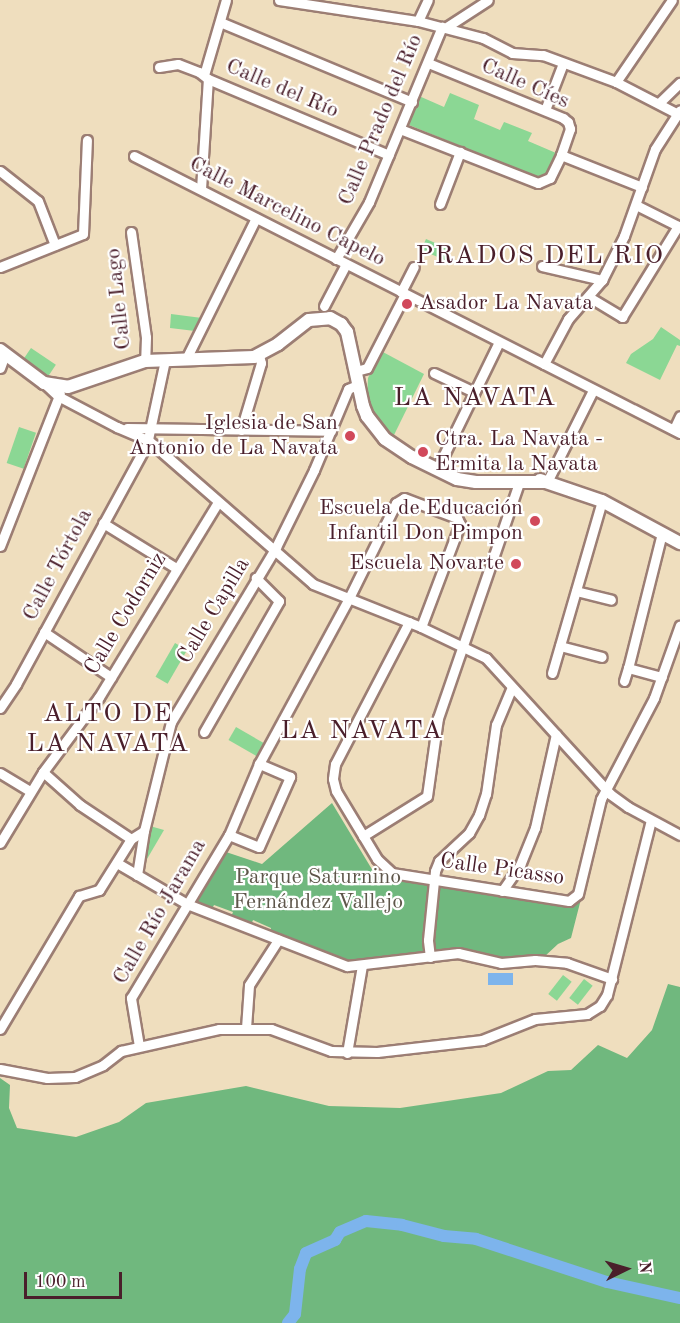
<!DOCTYPE html>
<meta charset="utf-8">
<style>
body{margin:0}
#map{position:relative;width:680px;height:1323px;overflow:hidden;background:#efdebe;font-family:"Old Standard TT",serif}
div>[style]{position:absolute}
[style*='--x']{left:calc(var(--x)*1px);top:calc(var(--y)*1px);width:calc(var(--w)*1px);rotate:calc(var(--a)*1deg)}
.green>*{inset:0;background:#8bd794;transform-origin:0 0}
.forest>*{inset:0;background:#70b87e}
.water>*{inset:0;background:#7db4ec;transform-origin:0 0}
.river>*{height:12px;margin:-6px;padding:0 6px;transform-origin:6px;border-radius:6px;background:#7db4ec}
.roads{filter:drop-shadow(2px 0 #9c7e74) drop-shadow(-2px 0 #9c7e74) drop-shadow(0 2px #9c7e74) drop-shadow(0 -2px #9c7e74)}
.minor>*{height:9px;margin:-4.5px;padding:0 4.5px;transform-origin:4.5px;border-radius:4.5px;background:#fff}
.major>*{height:12px;margin:-6px;padding:0 6px;transform-origin:6px;border-radius:6px;background:#fff}
.dots>*{width:16px;height:16px;translate:-50% -50%;box-sizing:border-box;border:3px solid #fff;border-radius:50%}
span{translate:-50% -50%;white-space:nowrap;text-align:center;line-height:1.15;-webkit-text-stroke:4.5px #fff;paint-order:stroke}
.street-label{font-size:22px;color:#4a1f2b}
.poi-label{font-size:22px;color:#4a1f2b}
.left{translate:0 -50%;text-align:left}
.right{translate:-100% -50%;text-align:right}
.park-label{font-size:22px;color:#5e564a}
.quarter-label{font-size:26px;color:#4a1f2b;letter-spacing:1.5px}
.north{position:absolute;left:596px;top:1239px;width:60px;height:60px;-webkit-text-stroke:4px #fff;paint-order:stroke;rotate:85deg;font-size:16px;font-weight:700;line-height:24px;text-align:center;color:#4a1f2b}
.north::after{content:'';display:block;margin:auto;width:21px;height:27px;background:#4a1f2b;clip-path:polygon(50% 0,100% 100%,50% 72%,0 100%)}
.scale{position:absolute;left:24px;top:1272px;width:98px;height:27px;box-sizing:border-box;border:3px solid #4a1f2b;border-top:0;padding-left:8px;font-size:18px;line-height:21px;white-space:nowrap;color:#4a1f2b;-webkit-text-stroke:4px #fff;paint-order:stroke}
</style>
<div id="map">
<div class="green">
<div style="clip-path:polygon(450px 93px,479px 105px,474px 119px,500px 130px,504px 122px,532px 133px,528px 141px,556px 153px,547px 176px,539px 178px,409px 125px,419px 96px,444px 107px)"></div>
<div style="left:426px;top:239px;width:26px;height:12px;rotate:23deg"></div>
<div style="clip-path:polygon(171px 314px,202px 318px,195px 331px,170px 328px)"></div>
<div style="clip-path:polygon(661px 327px,680px 340px,680px 346px,677px 345px,660px 380px,626px 363px,631px 354px,653px 339px)"></div>
<div style="left:31px;top:348px;width:30px;height:14px;rotate:34deg"></div>
<div style="clip-path:polygon(381px 351px,424px 374px,394px 435px,387px 432px,374px 415px,367px 397px,368px 378px)"></div>
<div style="left:19px;top:427px;width:18px;height:38px;rotate:19deg"></div>
<div style="left:175px;top:643px;width:14px;height:39px;rotate:30deg"></div>
<div style="left:236px;top:727px;width:34px;height:15px;rotate:30deg"></div>
<div style="clip-path:polygon(150px 826px,164px 830px,140px 871px,140px 870px)"></div>
<div style="left:563px;top:975px;width:11px;height:24px;rotate:38deg"></div>
<div style="left:584px;top:979px;width:11px;height:24px;rotate:38deg"></div>
</div>
<div class="forest">
<div style="clip-path:polygon(332px 803px,376px 876px,567px 907px,581px 899px,571px 938px,558px 944px,544px 957px,501px 958px,456px 949px,349px 963px,270px 932px,271px 928px,253px 920px,251px 925px,231px 917px,233px 912px,214px 905px,212px 909px,194px 902px,223px 851px,262px 864px)"></div>
<div style="clip-path:polygon(668px 984px,680px 987px,680px 1323px,0 1323px,0 1078px,10px 1085px,9px 1108px,17px 1128px,76px 1137px,119px 1122px,146px 1103px,246px 1086px,329px 1106px,400px 1108px,501px 1093px,548px 1071px,571px 1070px,598px 1045px,627px 1058px,652px 1030px)"></div>
</div>
<div class="water">
<div style="left:513px;top:973px;width:12px;height:25px;rotate:90deg"></div>
</div>
<div class="river">
<div style="--x:288;--y:1323;--w:11;--a:-52"></div>
<div style="--x:295;--y:1314;--w:45;--a:-83.7"></div>
<div style="--x:300;--y:1269;--w:17;--a:-69"></div>
<div style="--x:306;--y:1253;--w:32;--a:-24"></div>
<div style="--x:335;--y:1240;--w:9;--a:-58"></div>
<div style="--x:340;--y:1232;--w:28;--a:-23"></div>
<div style="--x:366;--y:1221;--w:36;--a:6"></div>
<div style="--x:402;--y:1225;--w:43;--a:14.7"></div>
<div style="--x:444;--y:1236;--w:32;--a:5"></div>
<div style="--x:476;--y:1239;--w:138;--a:18.2"></div>
<div style="--x:607;--y:1282;--w:75;--a:12.4"></div>
</div>
<div class="roads">
<div class="minor">
<div style="--x:279;--y:0;--w:141;--a:8.6"></div>
<div style="--x:418;--y:21;--w:67;--a:14.7"></div>
<div style="--x:483;--y:38;--w:33;--a:27"></div>
<div style="--x:512;--y:53;--w:31;--a:4"></div>
<div style="--x:543;--y:55;--w:78;--a:20.3"></div>
<div style="--x:616;--y:82;--w:72;--a:27.3"></div>
<div style="--x:418;--y:21;--w:23;--a:-65"></div>
<div style="--x:220;--y:22;--w:208;--a:22.6"></div>
<div style="--x:445;--y:28;--w:51;--a:-33.1"></div>
<div style="--x:159;--y:67;--w:19;--a:-9"></div>
<div style="--x:178;--y:64;--w:22;--a:21"></div>
<div style="--x:199;--y:72;--w:11;--a:38"></div>
<div style="--x:208;--y:79;--w:196;--a:22.8"></div>
<div style="--x:204;--y:75;--w:78;--a:-73.7"></div>
<div style="--x:616;--y:82;--w:99;--a:-55.7"></div>
<div style="--x:659;--y:103;--w:29;--a:-44"></div>
<div style="--x:545;--y:110;--w:50;--a:-69"></div>
<div style="--x:400;--y:129;--w:148;--a:21.4"></div>
<div style="--x:538;--y:183;--w:13;--a:-23"></div>
<div style="--x:550;--y:178;--w:25;--a:-64"></div>
<div style="--x:561;--y:155;--w:28;--a:-71"></div>
<div style="--x:570;--y:129;--w:7;--a:-106"></div>
<div style="--x:568;--y:122;--w:6;--a:-141"></div>
<div style="--x:563;--y:118;--w:146;--a:-157.8"></div>
<div style="--x:561;--y:155;--w:87;--a:21.6"></div>
<div style="--x:134;--y:156;--w:612;--a:26.9"></div>
<div style="--x:0;--y:171;--w:48;--a:38.3"></div>
<div style="--x:38;--y:201;--w:47;--a:68.9"></div>
<div style="--x:201;--y:189;--w:110;--a:-86.4"></div>
<div style="--x:440;--y:204;--w:56;--a:-69"></div>
<div style="--x:131;--y:232;--w:106;--a:81.9"></div>
<div style="--x:146;--y:337;--w:24;--a:92"></div>
<div style="--x:336;--y:259;--w:66;--a:-59.9"></div>
<div style="--x:369;--y:202;--w:190;--a:-67.4"></div>
<div style="--x:542;--y:266;--w:62;--a:13.1"></div>
<div style="--x:0;--y:267;--w:89;--a:-21.7"></div>
<div style="--x:83;--y:234;--w:94;--a:-87.6"></div>
<div style="--x:401;--y:292;--w:28;--a:-63"></div>
<div style="--x:589;--y:297;--w:39;--a:31"></div>
<div style="--x:622;--y:317;--w:107;--a:-58.4"></div>
<div style="--x:678;--y:226;--w:47;--a:-153.4"></div>
<div style="--x:324;--y:306;--w:47;--a:-62.4"></div>
<div style="--x:186;--y:359;--w:157;--a:-63.6"></div>
<div style="--x:544;--y:364;--w:51;--a:-61.9"></div>
<div style="--x:568;--y:319;--w:52;--a:-48.9"></div>
<div style="--x:602;--y:280;--w:49;--a:-63.4"></div>
<div style="--x:624;--y:236;--w:92;--a:-70.4"></div>
<div style="--x:655;--y:149;--w:46;--a:-57.3"></div>
<div style="--x:0;--y:368;--w:15;--a:-70"></div>
<div style="--x:356;--y:371;--w:11;--a:-15"></div>
<div style="--x:367;--y:368;--w:83;--a:-62.8"></div>
<div style="--x:434;--y:373;--w:44;--a:25.4"></div>
<div style="--x:44;--y:383;--w:19;--a:43"></div>
<div style="--x:58;--y:396;--w:67;--a:27.7"></div>
<div style="--x:117;--y:427;--w:34;--a:23"></div>
<div style="--x:148;--y:440;--w:219;--a:41.1"></div>
<div style="--x:313;--y:584;--w:116;--a:21.7"></div>
<div style="--x:421;--y:627;--w:72;--a:25.5"></div>
<div style="--x:486;--y:658;--w:184;--a:47.6"></div>
<div style="--x:610;--y:794;--w:22;--a:36"></div>
<div style="--x:628;--y:807;--w:59;--a:28.3"></div>
<div style="--x:127;--y:428;--w:204;--a:0.8"></div>
<div style="--x:674;--y:429;--w:14;--a:-65"></div>
<div style="--x:241;--y:430;--w:70;--a:-73.4"></div>
<div style="--x:261;--y:363;--w:8;--a:-104"></div>
<div style="--x:437;--y:469;--w:141;--a:-64"></div>
<div style="--x:547;--y:482;--w:103;--a:-63.4"></div>
<div style="--x:103;--y:523;--w:86;--a:31.7"></div>
<div style="--x:662;--y:533;--w:139;--a:104.1"></div>
<div style="--x:628;--y:668;--w:35;--a:15"></div>
<div style="--x:0;--y:546;--w:164;--a:-68.6"></div>
<div style="--x:576;--y:591;--w:36;--a:14"></div>
<div style="--x:409;--y:622;--w:160;--a:117.5"></div>
<div style="--x:335;--y:764;--w:15;--a:98"></div>
<div style="--x:333;--y:779;--w:12;--a:76"></div>
<div style="--x:336;--y:791;--w:79;--a:58.9"></div>
<div style="--x:377;--y:859;--w:21;--a:43"></div>
<div style="--x:392;--y:873;--w:179;--a:9"></div>
<div style="--x:569;--y:901;--w:11;--a:-38"></div>
<div style="--x:578;--y:894;--w:98;--a:-76.4"></div>
<div style="--x:601;--y:799;--w:114;--a:-62.3"></div>
<div style="--x:654;--y:698;--w:77;--a:-70.4"></div>
<div style="--x:44;--y:632;--w:81;--a:33.9"></div>
<div style="--x:560;--y:646;--w:43;--a:14.7"></div>
<div style="--x:552;--y:673;--w:179;--a:-73.8"></div>
<div style="--x:624;--y:681;--w:14;--a:-73"></div>
<div style="--x:0;--y:708;--w:29;--a:-56"></div>
<div style="--x:16;--y:684;--w:273;--a:-61.4"></div>
<div style="--x:147;--y:444;--w:86;--a:-77.9"></div>
<div style="--x:204;--y:732;--w:151;--a:-60.2"></div>
<div style="--x:279;--y:601;--w:33;--a:-135"></div>
<div style="--x:43;--y:772;--w:50;--a:41.7"></div>
<div style="--x:80;--y:805;--w:61;--a:33.7"></div>
<div style="--x:0;--y:773;--w:35;--a:31"></div>
<div style="--x:229;--y:835;--w:32;--a:22"></div>
<div style="--x:259;--y:847;--w:77;--a:-66.1"></div>
<div style="--x:290;--y:777;--w:34;--a:-157"></div>
<div style="--x:363;--y:836;--w:75;--a:-32"></div>
<div style="--x:427;--y:796;--w:79;--a:-82"></div>
<div style="--x:438;--y:718;--w:249;--a:-71"></div>
<div style="--x:0;--y:843;--w:83;--a:-58.8"></div>
<div style="--x:43;--y:772;--w:94;--a:-53.3"></div>
<div style="--x:99;--y:697;--w:228;--a:-58.6"></div>
<div style="--x:117;--y:863;--w:81;--a:30.4"></div>
<div style="--x:187;--y:904;--w:172;--a:21.2"></div>
<div style="--x:347;--y:966;--w:112;--a:-6.7"></div>
<div style="--x:458;--y:953;--w:44;--a:13.1"></div>
<div style="--x:501;--y:963;--w:34;--a:-5"></div>
<div style="--x:535;--y:960;--w:32;--a:5"></div>
<div style="--x:567;--y:963;--w:48;--a:19.6"></div>
<div style="--x:137;--y:875;--w:45;--a:-81"></div>
<div style="--x:144;--y:831;--w:112;--a:-76.1"></div>
<div style="--x:171;--y:722;--w:204;--a:-59"></div>
<div style="--x:276;--y:547;--w:86;--a:-63.7"></div>
<div style="--x:314;--y:470;--w:88;--a:-67.2"></div>
<div style="--x:348;--y:389;--w:12;--a:-24"></div>
<div style="--x:502;--y:891;--w:32;--a:-55"></div>
<div style="--x:520;--y:865;--w:40;--a:-68"></div>
<div style="--x:535;--y:828;--w:96;--a:-77.4"></div>
<div style="--x:430;--y:957;--w:17;--a:-97"></div>
<div style="--x:428;--y:940;--w:69;--a:-84.2"></div>
<div style="--x:435;--y:871;--w:11;--a:-68"></div>
<div style="--x:439;--y:861;--w:41;--a:-43"></div>
<div style="--x:469;--y:833;--w:21;--a:-61"></div>
<div style="--x:479;--y:815;--w:22;--a:-72"></div>
<div style="--x:486;--y:794;--w:70;--a:-81.8"></div>
<div style="--x:496;--y:725;--w:41;--a:-67.2"></div>
<div style="--x:246;--y:1028;--w:43;--a:-86"></div>
<div style="--x:249;--y:985;--w:54;--a:-57.2"></div>
<div style="--x:0;--y:1029;--w:155;--a:-59.3"></div>
<div style="--x:79;--y:896;--w:21;--a:-17"></div>
<div style="--x:99;--y:890;--w:60;--a:-57.9"></div>
<div style="--x:131;--y:839;--w:15;--a:-32"></div>
<div style="--x:139;--y:1046;--w:49;--a:-99.5"></div>
<div style="--x:131;--y:998;--w:190;--a:-59"></div>
<div style="--x:229;--y:835;--w:77;--a:-67.1"></div>
<div style="--x:259;--y:764;--w:189;--a:-61.5"></div>
<div style="--x:349;--y:598;--w:106;--a:-63.7"></div>
<div style="--x:396;--y:503;--w:9;--a:-32"></div>
<div style="--x:404;--y:498;--w:57;--a:20.7"></div>
<div style="--x:457;--y:518;--w:7;--a:63"></div>
<div style="--x:460;--y:524;--w:110;--a:110.7"></div>
<div style="--x:347;--y:1053;--w:89;--a:-80.3"></div>
<div style="--x:0;--y:1069;--w:48;--a:10.8"></div>
<div style="--x:47;--y:1078;--w:28;--a:-2"></div>
<div style="--x:75;--y:1077;--w:30;--a:-23"></div>
<div style="--x:103;--y:1065;--w:23;--a:-38"></div>
<div style="--x:121;--y:1051;--w:100;--a:-12.7"></div>
<div style="--x:219;--y:1029;--w:52;--a:0"></div>
<div style="--x:271;--y:1029;--w:64;--a:20.1"></div>
<div style="--x:331;--y:1051;--w:46;--a:1.2"></div>
<div style="--x:377;--y:1052;--w:106;--a:-6.5"></div>
<div style="--x:482;--y:1040;--w:57;--a:-21.6"></div>
<div style="--x:535;--y:1019;--w:52;--a:-5.5"></div>
<div style="--x:587;--y:1014;--w:15;--a:-32"></div>
<div style="--x:600;--y:1006;--w:13;--a:-58"></div>
<div style="--x:607;--y:995;--w:180;--a:-75.9"></div>
</div>
<div class="major">
<div style="--x:0;--y:350;--w:55;--a:36.9"></div>
<div style="--x:44;--y:383;--w:24;--a:9"></div>
<div style="--x:68;--y:387;--w:81;--a:-18.7"></div>
<div style="--x:145;--y:361;--w:109;--a:-2.1"></div>
<div style="--x:254;--y:357;--w:27;--a:-28"></div>
<div style="--x:278;--y:344;--w:39;--a:-38"></div>
<div style="--x:309;--y:320;--w:21;--a:-5"></div>
<div style="--x:330;--y:318;--w:13;--a:29"></div>
<div style="--x:341;--y:324;--w:10;--a:53"></div>
<div style="--x:347;--y:332;--w:76;--a:77.8"></div>
<div style="--x:363;--y:406;--w:11;--a:68"></div>
<div style="--x:367;--y:416;--w:29;--a:52"></div>
<div style="--x:385;--y:439;--w:32;--a:34"></div>
<div style="--x:412;--y:457;--w:50;--a:26.1"></div>
<div style="--x:457;--y:479;--w:19;--a:9"></div>
<div style="--x:476;--y:482;--w:71;--a:0"></div>
<div style="--x:540;--y:480;--w:65;--a:18.7"></div>
<div style="--x:602;--y:501;--w:89;--a:28.3"></div>
</div>
</div>
<div class="dots">
<div style="left:407px;top:304px;background:#d1495b"></div>
<div style="left:350px;top:436px;background:#d1495b"></div>
<div style="left:423px;top:452px;background:#d1495b"></div>
<div style="left:535px;top:521px;background:#d1495b"></div>
<div style="left:516px;top:564px;background:#d1495b"></div>
</div>
<div class="street-label">
<span style="left:525px;top:84px;rotate:24deg">Calle Cíes</span>
<span style="left:282px;top:89px;rotate:23deg">Calle del Río</span>
<span style="left:381px;top:120px;rotate:-67deg">Calle Prado del Río</span>
<span style="left:287px;top:212px;rotate:27deg">Calle Marcelino Capelo</span>
<span style="left:119px;top:299px;rotate:-96deg">Calle Lago</span>
<span style="left:58px;top:565px;rotate:-62deg">Calle Tórtola</span>
<span style="left:214px;top:611px;rotate:-59deg">Calle Capilla</span>
<span style="left:126px;top:614px;rotate:-59deg">Calle Codorniz</span>
<span style="left:502px;top:870px;rotate:8deg">Calle Picasso</span>
<span style="left:160px;top:912px;rotate:-60deg">Calle Río Jarama</span>
</div>
<div class="poi-label">
<span class="left" style="left:419px;top:304px">Asador La Navata</span>
<span class="right" style="left:338px;top:436px">Iglesia de San<br>Antonio de La Navata</span>
<span class="left" style="left:435px;top:452px">Ctra. La Navata -<br>Ermita la Navata</span>
<span class="right" style="left:523px;top:521px">Escuela de Educación<br>Infantil Don Pimpon</span>
<span class="right" style="left:504px;top:564px">Escuela Novarte</span>
</div>
<div class="park-label">
<span style="left:318px;top:890px">Parque Saturnino<br>Fernández Vallejo</span>
</div>
<div class="quarter-label">
<span style="left:540px;top:257px">PRADOS DEL RIO</span>
<span style="left:475px;top:399px">LA NAVATA</span>
<span style="left:108px;top:730px">ALTO DE<br>LA NAVATA</span>
<span style="left:362px;top:732px">LA NAVATA</span>
</div>
<div class="north">N</div>
<div class="scale">100 m</div>
</div>
